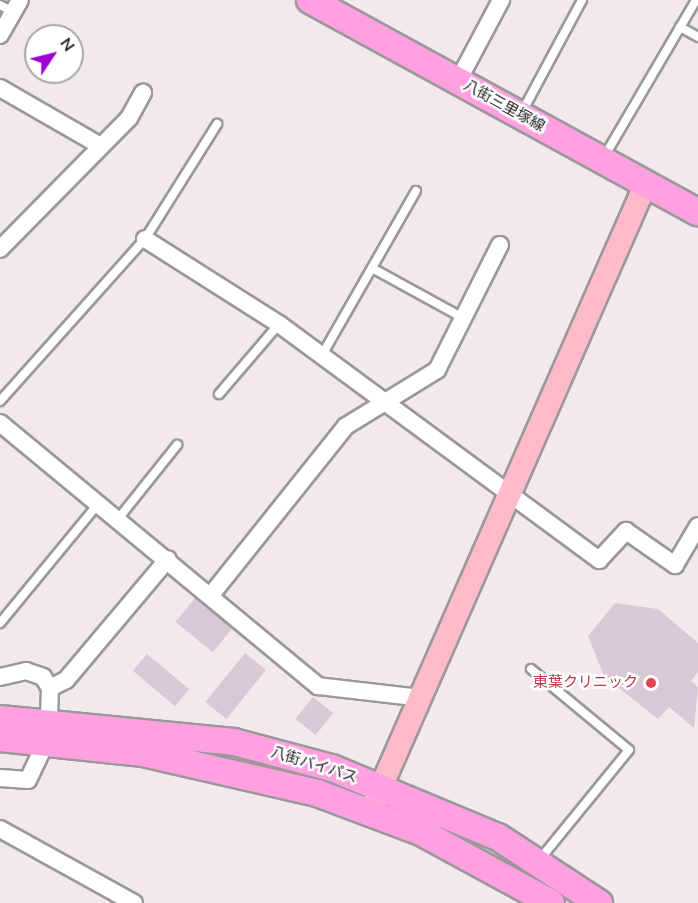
<!DOCTYPE html>
<meta charset="utf-8">
<style>
body{margin:0}
#map{position:relative;width:698px;height:903px;overflow:hidden;background:#f3e8ee;font-family:"Nunito Sans","Noto Sans JP",sans-serif}
div>[style]{position:absolute}
[style*='--x']{left:calc(var(--x)*1px);top:calc(var(--y)*1px);width:calc(var(--w)*1px);rotate:calc(var(--a)*1deg)}
.building>*{inset:0;background:#dac8d7;transform-origin:0 0}
.roads{filter:drop-shadow(2px 0 #999) drop-shadow(-2px 0 #999) drop-shadow(0 2px #999) drop-shadow(0 -2px #999)}
.lane>*{height:8px;margin:-4px;padding:0 4px;transform-origin:4px;border-radius:4px;background:#fff}
.street>*{height:16px;margin:-8px;padding:0 8px;transform-origin:8px;border-radius:8px;background:#fff}
.secondary>*{height:22px;margin:-11px;padding:0 11px;transform-origin:11px;border-radius:11px;background:#febac8}
.primary>*{height:26px;margin:-13px;padding:0 13px;transform-origin:13px;border-radius:13px;background:#ffa1e1}
.dots>*{width:16px;height:16px;translate:-50% -50%;box-sizing:border-box;border:3px solid #fff;border-radius:50%}
span{translate:-50% -50%;white-space:nowrap;text-align:center;line-height:1.15;-webkit-text-stroke:5px #fff;paint-order:stroke}
.street-label{font-size:15px;color:#222}
.health-label{font-size:15px;color:#be3a42}
.right{translate:-100% -50%;text-align:right}
.north{position:absolute;left:24px;top:24px;width:60px;height:60px;box-sizing:border-box;background:#fff;border:2px solid #a7a7a7;border-radius:50%;rotate:55deg;font-size:16px;font-weight:700;line-height:24px;text-align:center;color:#222}
.north::after{content:'';display:block;margin:auto;width:21px;height:27px;background:#9f00d4;clip-path:polygon(50% 0,100% 100%,50% 72%,0 100%)}
</style>
<div id="map">
<div class="building">
<div style="left:195px;top:598px;width:48px;height:31px;rotate:39deg"></div>
<div style="clip-path:polygon(615px 603px,658px 609px,698px 643px,698px 672px,691px 681px,698px 687px,694px 728px,669px 707px,658px 719px,604px 676px,588px 636px)"></div>
<div style="left:245px;top:653px;width:27px;height:63px;rotate:39deg"></div>
<div style="left:147px;top:654px;width:55px;height:22px;rotate:40deg"></div>
<div style="left:313px;top:697px;width:26px;height:28px;rotate:39deg"></div>
</div>
<div class="roads">
<div class="lane">
<div style="--x:0;--y:5;--w:15;--a:28"></div>
<div style="--x:680;--y:27;--w:21;--a:29"></div>
<div style="--x:522;--y:112;--w:127;--a:-61.8"></div>
<div style="--x:604;--y:157;--w:182;--a:-59.6"></div>
<div style="--x:372;--y:268;--w:104;--a:28.8"></div>
<div style="--x:322;--y:355;--w:189;--a:-60.2"></div>
<div style="--x:219;--y:394;--w:92;--a:-49.4"></div>
<div style="--x:0;--y:401;--w:217;--a:-48.2"></div>
<div style="--x:145;--y:239;--w:136;--a:-57.9"></div>
<div style="--x:118;--y:519;--w:95;--a:-51.4"></div>
<div style="--x:0;--y:623;--w:156;--a:-50.5"></div>
<div style="--x:531;--y:669;--w:127;--a:39.6"></div>
<div style="--x:629;--y:750;--w:141;--a:129.2"></div>
</div>
<div class="street">
<div style="--x:0;--y:35;--w:40;--a:-60.3"></div>
<div style="--x:458;--y:81;--w:92;--a:-62"></div>
<div style="--x:0;--y:88;--w:116;--a:29.9"></div>
<div style="--x:145;--y:239;--w:159;--a:32.4"></div>
<div style="--x:279;--y:324;--w:398;--a:36.4"></div>
<div style="--x:599;--y:560;--w:40;--a:-47"></div>
<div style="--x:626;--y:531;--w:60;--a:34.8"></div>
<div style="--x:675;--y:565;--w:45;--a:-59.5"></div>
<div style="--x:0;--y:249;--w:184;--a:-45.4"></div>
<div style="--x:129;--y:118;--w:29;--a:-61"></div>
<div style="--x:0;--y:423;--w:413;--a:39.6"></div>
<div style="--x:318;--y:686;--w:104;--a:6.6"></div>
<div style="--x:211;--y:595;--w:216;--a:-51.4"></div>
<div style="--x:346;--y:426;--w:107;--a:-31.6"></div>
<div style="--x:437;--y:370;--w:140;--a:-63.3"></div>
<div style="--x:0;--y:677;--w:27;--a:-13"></div>
<div style="--x:26;--y:671;--w:18;--a:19"></div>
<div style="--x:43;--y:677;--w:13;--a:58"></div>
<div style="--x:50;--y:688;--w:34;--a:92"></div>
<div style="--x:50;--y:688;--w:18;--a:-27"></div>
<div style="--x:66;--y:680;--w:158;--a:-49.9"></div>
<div style="--x:0;--y:778;--w:28;--a:4"></div>
<div style="--x:28;--y:780;--w:42;--a:-64.7"></div>
<div style="--x:0;--y:829;--w:153;--a:28.9"></div>
</div>
<div class="secondary">
<div style="--x:374;--y:803;--w:677;--a:-66.31"></div>
</div>
<div class="primary">
<div style="--x:310;--y:0;--w:442;--a:28.7"></div>
<div style="--x:0;--y:719;--w:235;--a:5.6"></div>
<div style="--x:234;--y:742;--w:101;--a:14.9"></div>
<div style="--x:332;--y:768;--w:180;--a:22.6"></div>
<div style="--x:498;--y:837;--w:121;--a:33.2"></div>
<div style="--x:0;--y:738;--w:144;--a:6"></div>
<div style="--x:143;--y:753;--w:179;--a:12.9"></div>
<div style="--x:317;--y:793;--w:111;--a:20.6"></div>
<div style="--x:421;--y:832;--w:148;--a:28.6"></div>
</div>
</div>
<div class="dots">
<div style="left:651px;top:683px;background:#e0444e"></div>
</div>
<div class="street-label">
<span style="left:504px;top:106px;rotate:29deg">八街三里塚線</span>
<span style="left:314px;top:765px;rotate:17deg">八街バイパス</span>
</div>
<div class="health-label">
<span class="right" style="left:638px;top:683px">東葉クリニック</span>
</div>
<div class="north">N</div>
</div>
